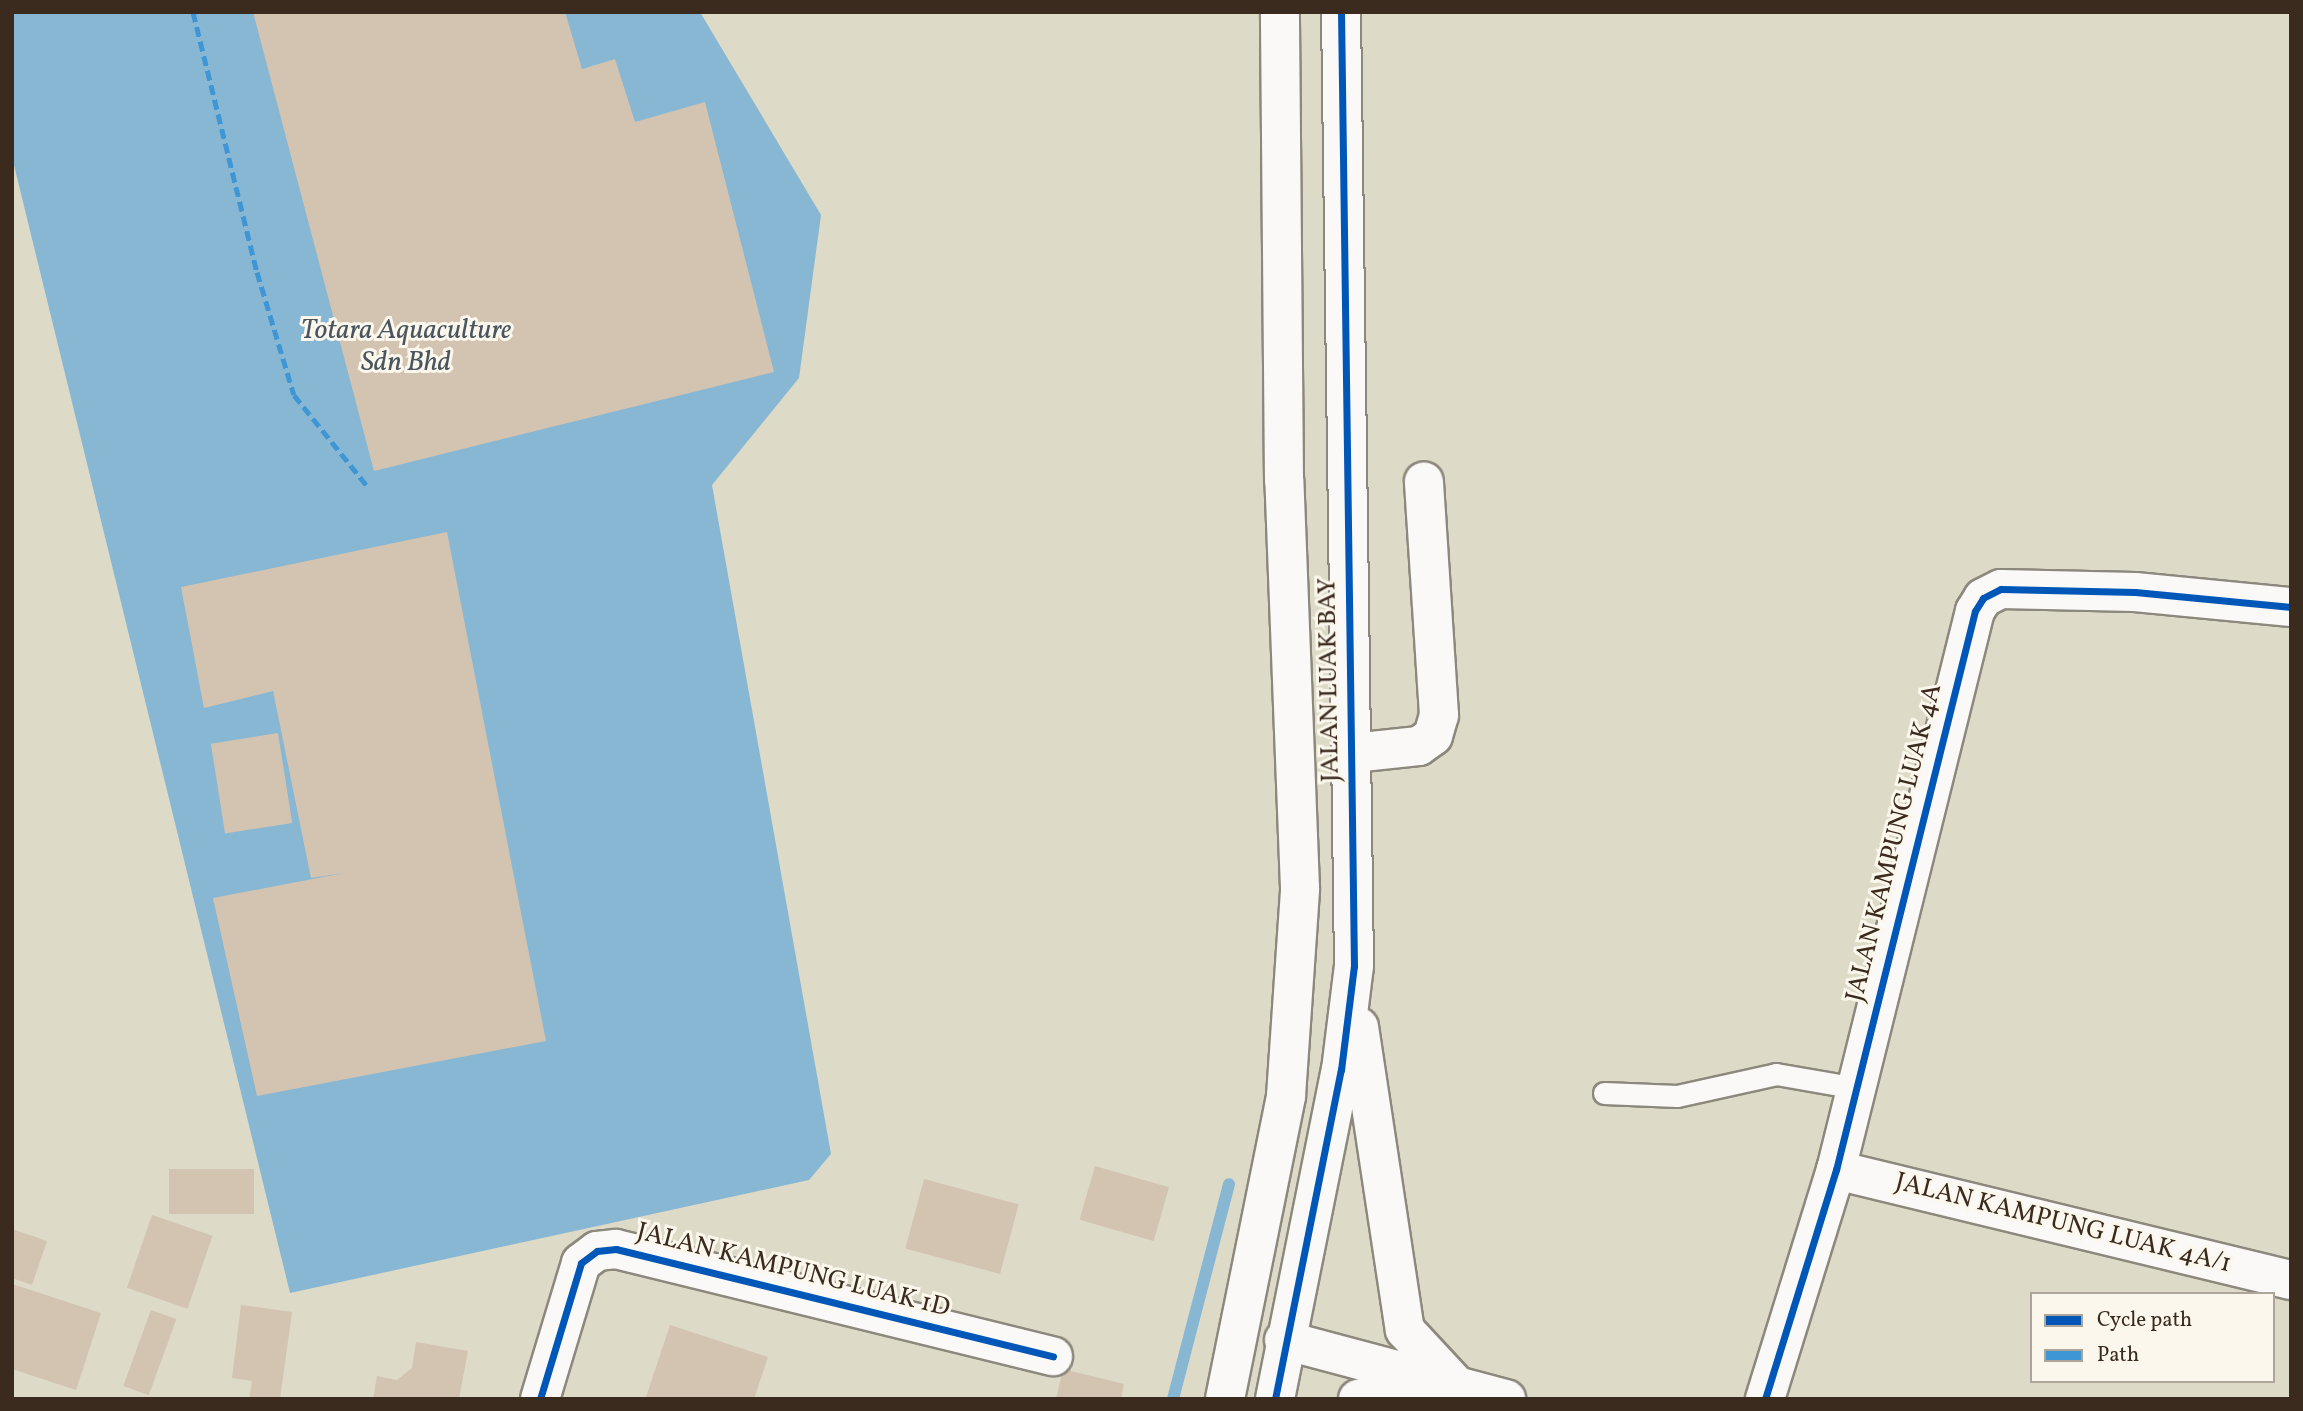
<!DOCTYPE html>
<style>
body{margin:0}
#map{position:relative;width:2303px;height:1411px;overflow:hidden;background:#dddac7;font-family:Vollkorn,serif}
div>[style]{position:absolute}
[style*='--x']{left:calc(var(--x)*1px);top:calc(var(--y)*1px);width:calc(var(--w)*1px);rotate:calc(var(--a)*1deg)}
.water>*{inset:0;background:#88b7d4}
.stream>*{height:12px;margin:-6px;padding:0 6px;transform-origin:6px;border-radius:6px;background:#88b7d4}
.building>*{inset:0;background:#d3c3b1;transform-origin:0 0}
.roads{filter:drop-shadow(2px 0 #8d887d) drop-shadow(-2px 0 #8d887d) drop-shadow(0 2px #8d887d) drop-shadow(0 -2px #8d887d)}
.lane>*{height:21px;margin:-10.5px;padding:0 10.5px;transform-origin:10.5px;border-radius:10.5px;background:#faf9f7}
.street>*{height:38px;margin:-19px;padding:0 19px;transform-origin:19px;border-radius:19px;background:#faf9f7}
.secondary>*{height:38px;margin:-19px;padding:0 19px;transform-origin:19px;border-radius:19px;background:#faf9f7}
.quiet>*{height:5px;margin-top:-2.5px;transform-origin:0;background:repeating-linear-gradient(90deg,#3e96d5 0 10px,transparent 0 15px)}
.cycleway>*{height:7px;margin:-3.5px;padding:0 3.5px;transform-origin:3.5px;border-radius:3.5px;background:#0057b8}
span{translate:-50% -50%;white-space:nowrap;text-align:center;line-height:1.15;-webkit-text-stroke:6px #fbf7ec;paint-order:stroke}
.street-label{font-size:26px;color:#3b2a1e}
.water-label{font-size:28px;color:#49565f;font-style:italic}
.frame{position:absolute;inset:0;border:14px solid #3b2a1e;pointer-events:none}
.legend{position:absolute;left:2030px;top:1292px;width:245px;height:91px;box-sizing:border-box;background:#fbf7ec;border:2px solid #aea59a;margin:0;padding:9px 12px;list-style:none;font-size:21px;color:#3b2a1e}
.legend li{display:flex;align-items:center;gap:14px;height:35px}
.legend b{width:35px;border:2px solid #aea59a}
</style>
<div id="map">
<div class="water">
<div style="clip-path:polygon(12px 12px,700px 12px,821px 215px,799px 378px,712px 485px,831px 1154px,809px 1180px,290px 1293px,12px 157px)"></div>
</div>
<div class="stream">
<div style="--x:1173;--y:1399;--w:222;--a:-75.4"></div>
</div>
<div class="building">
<div style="clip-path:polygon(253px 12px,565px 12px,582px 69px,615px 59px,635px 122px,705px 102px,774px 372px,374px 471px)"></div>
<div style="clip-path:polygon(447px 532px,546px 1041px,257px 1096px,213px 898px,344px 873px,311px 878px,273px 691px,204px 708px,181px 587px)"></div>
<div style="left:278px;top:733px;width:91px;height:68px;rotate:81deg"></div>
<div style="left:1095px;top:1166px;width:77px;height:56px;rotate:16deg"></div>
<div style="left:169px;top:1169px;width:85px;height:45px"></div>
<div style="left:924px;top:1179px;width:98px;height:72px;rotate:15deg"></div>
<div style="left:152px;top:1215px;width:64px;height:77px;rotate:19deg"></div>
<div style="clip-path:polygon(12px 1229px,47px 1241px,32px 1285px,12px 1278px)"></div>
<div style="clip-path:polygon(12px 1284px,101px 1313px,76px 1390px,12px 1369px)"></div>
<div style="clip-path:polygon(241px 1305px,292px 1312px,280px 1399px,249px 1399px,252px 1381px,232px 1378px)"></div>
<div style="left:151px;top:1310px;width:27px;height:81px;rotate:20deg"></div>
<div style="clip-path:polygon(670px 1325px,768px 1357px,754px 1399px,646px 1397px)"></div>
<div style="clip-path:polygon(416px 1342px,468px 1351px,459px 1399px,373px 1399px,377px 1376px,397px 1380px,412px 1368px)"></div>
<div style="clip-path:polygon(1063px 1369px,1124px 1384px,1121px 1399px,1056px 1399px)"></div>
</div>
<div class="roads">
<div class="lane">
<div style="--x:1604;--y:1093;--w:73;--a:2.4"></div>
<div style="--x:1677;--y:1096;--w:101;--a:-12.5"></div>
<div style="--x:1776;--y:1074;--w:81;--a:9.9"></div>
</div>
<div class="street">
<div style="--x:1353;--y:753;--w:66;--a:-6.1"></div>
<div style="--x:1419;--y:746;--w:17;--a:-36"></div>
<div style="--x:1433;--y:736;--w:22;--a:-74"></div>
<div style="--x:1439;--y:715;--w:234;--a:-93.7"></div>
<div style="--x:1836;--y:1170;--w:468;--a:13.6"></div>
<div style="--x:1284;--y:1340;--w:230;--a:14.9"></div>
<div style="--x:540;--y:1399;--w:142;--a:-73.2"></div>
<div style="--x:581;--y:1263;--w:20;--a:-37"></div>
<div style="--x:597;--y:1251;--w:19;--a:-6"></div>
<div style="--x:616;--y:1249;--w:450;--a:13.8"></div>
<div style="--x:1765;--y:1399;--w:240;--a:-72.8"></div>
<div style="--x:1836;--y:1170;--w:576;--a:-76.04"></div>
<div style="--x:1975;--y:611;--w:15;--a:-58"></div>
<div style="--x:1983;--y:598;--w:20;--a:-27"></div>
<div style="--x:2001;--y:589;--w:134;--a:1.3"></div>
<div style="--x:2135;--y:592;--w:157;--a:5.5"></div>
</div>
<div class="secondary">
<div style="--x:1359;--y:1027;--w:306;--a:81.4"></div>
<div style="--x:1405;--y:1330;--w:76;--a:47.1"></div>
<div style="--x:1225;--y:1399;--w:309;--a:-78.6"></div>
<div style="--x:1286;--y:1096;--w:208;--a:-86.1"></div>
<div style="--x:1300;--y:888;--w:408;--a:-92.2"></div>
<div style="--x:1284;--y:480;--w:468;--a:-90.5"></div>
<div style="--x:1275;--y:1399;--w:336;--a:-78.7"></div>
<div style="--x:1341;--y:1070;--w:105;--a:-82.9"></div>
<div style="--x:1354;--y:966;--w:954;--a:-90.78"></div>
<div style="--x:1358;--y:1399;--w:76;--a:-14.4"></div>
</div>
</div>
<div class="quiet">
<div style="--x:193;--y:12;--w:268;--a:76.2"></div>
<div style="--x:257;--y:272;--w:128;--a:73.3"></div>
<div style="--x:294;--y:395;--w:118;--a:51.2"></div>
</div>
<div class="cycleway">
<div style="--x:540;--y:1399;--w:142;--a:-73.2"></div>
<div style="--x:581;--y:1263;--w:20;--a:-37"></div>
<div style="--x:597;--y:1251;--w:19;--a:-6"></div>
<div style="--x:616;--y:1249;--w:450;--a:13.8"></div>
<div style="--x:1275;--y:1399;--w:336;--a:-78.7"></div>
<div style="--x:1341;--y:1070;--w:105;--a:-82.9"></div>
<div style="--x:1354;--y:966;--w:954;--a:-90.78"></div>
<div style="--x:1765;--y:1399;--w:240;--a:-72.8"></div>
<div style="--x:1836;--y:1170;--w:576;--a:-76.04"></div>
<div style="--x:1975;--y:611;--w:15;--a:-58"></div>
<div style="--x:1983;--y:598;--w:20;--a:-27"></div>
<div style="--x:2001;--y:589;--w:134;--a:1.3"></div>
<div style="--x:2135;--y:592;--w:157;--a:5.5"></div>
</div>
<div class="street-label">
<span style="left:1330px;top:680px;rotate:-91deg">JALAN LUAK BAY</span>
<span style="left:1895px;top:843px;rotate:-76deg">JALAN KAMPUNG LUAK 4A</span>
<span style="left:2063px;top:1224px;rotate:14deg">JALAN KAMPUNG LUAK 4A/1</span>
<span style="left:793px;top:1271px;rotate:14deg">JALAN KAMPUNG LUAK 1D</span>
</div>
<div class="water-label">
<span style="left:406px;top:347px">Totara Aquaculture<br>Sdn Bhd</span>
</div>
<div class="frame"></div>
<ul class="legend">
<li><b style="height:9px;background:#0057b8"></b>Cycle path</li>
<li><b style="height:9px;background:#3e96d5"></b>Path</li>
</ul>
</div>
